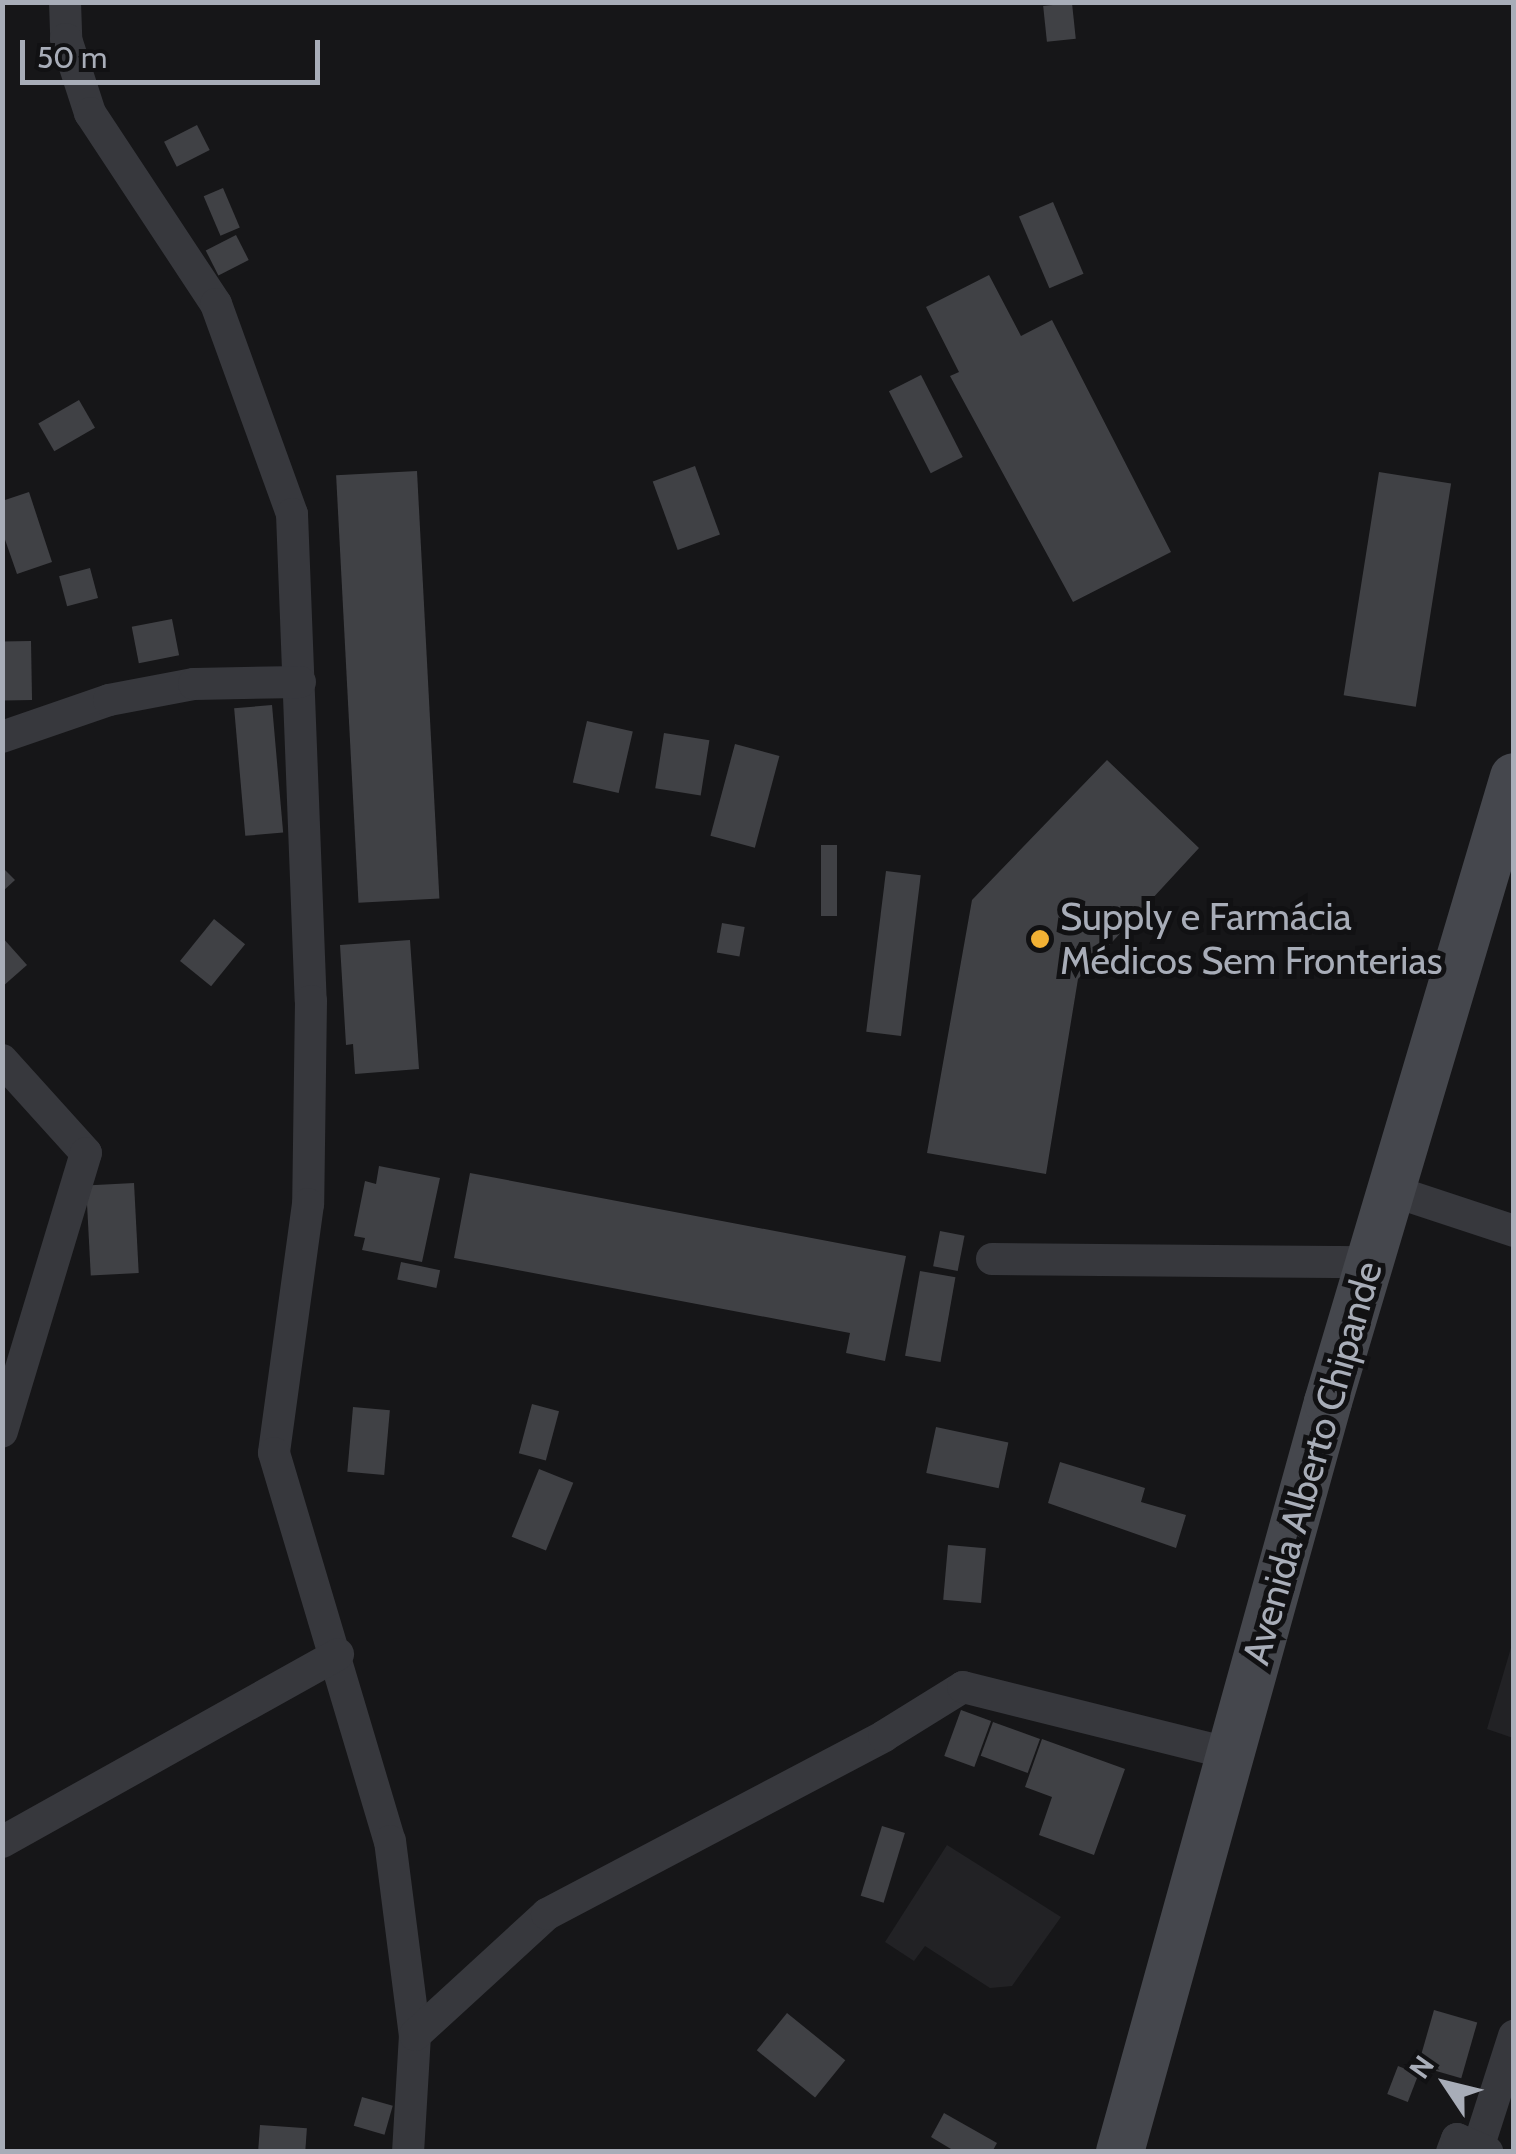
<!DOCTYPE html>
<meta charset="utf-8">
<style>
body{margin:0}
#map{position:relative;width:1516px;height:2154px;overflow:hidden;background:#161618;font-family:Cabin,sans-serif}
div>[style]{position:absolute}
[style*='--x']{left:calc(var(--x)*1px);top:calc(var(--y)*1px);width:calc(var(--w)*1px);rotate:calc(var(--a)*1deg)}
.built>*{inset:0;background:#222225}
.building>*{inset:0;background:#404145;transform-origin:0 0}
.street>*{height:32px;margin:-16px;padding:0 16px;transform-origin:16px;border-radius:16px;background:#37383d}
.secondary>*{height:48px;margin:-24px;padding:0 24px;transform-origin:24px;border-radius:24px;background:#45474d}
.dots>*{width:28px;height:28px;translate:-50% -50%;box-sizing:border-box;border:5px solid #111113;border-radius:50%}
span{translate:-50% -50%;white-space:nowrap;text-align:center;line-height:1.15;-webkit-text-stroke:10px #111113;paint-order:stroke}
.poi-label{font-size:38px;color:#a8adb8}
.left{translate:0 -50%;text-align:left}
.street-label{font-size:38px;color:#a8adb8}
.frame{position:absolute;inset:0;border:5px solid #a8adb8;pointer-events:none}
.north{position:absolute;left:1396px;top:2034px;width:100px;height:100px;-webkit-text-stroke:8px #111113;paint-order:stroke;rotate:305deg;font-size:28px;font-weight:700;line-height:40px;text-align:center;color:#a8adb8}
.north::after{content:'';display:block;margin:auto;width:35px;height:45px;background:#a8adb8;clip-path:polygon(50% 0,100% 100%,50% 72%,0 100%)}
.scale{position:absolute;left:20px;top:40px;width:300px;height:45px;box-sizing:border-box;border:5px solid #a8adb8;border-top:0;padding-left:12px;font-size:30px;line-height:35px;white-space:nowrap;color:#a8adb8;-webkit-text-stroke:8px #111113;paint-order:stroke}
</style>
<div id="map">
<div class="built">
<div style="clip-path:polygon(1513px 1641px,1513px 1738px,1487px 1729px)"></div>
<div style="clip-path:polygon(947px 1845px,1061px 1917px,1012px 1986px,990px 1988px,925px 1946px,914px 1961px,885px 1942px)"></div>
</div>
<div class="building">
<div style="left:1072px;top:3px;width:36px;height:29px;rotate:84deg"></div>
<div style="left:197px;top:125px;width:28px;height:37px;rotate:63deg"></div>
<div style="left:223px;top:188px;width:43px;height:21px;rotate:67deg"></div>
<div style="left:1053px;top:202px;width:78px;height:37px;rotate:67deg"></div>
<div style="left:236px;top:235px;width:28px;height:34px;rotate:63deg"></div>
<div style="clip-path:polygon(989px 275px,1021px 336px,1052px 320px,1171px 552px,1073px 602px,950px 376px,959px 372px,926px 307px)"></div>
<div style="left:921px;top:375px;width:92px;height:36px;rotate:63deg"></div>
<div style="left:79px;top:400px;width:32px;height:47px;rotate:60deg"></div>
<div style="left:695px;top:466px;width:73px;height:45px;rotate:70deg"></div>
<div style="left:417px;top:471px;width:428px;height:81px;rotate:87deg"></div>
<div style="left:1379px;top:472px;width:73px;height:226px;rotate:9deg"></div>
<div style="clip-path:polygon(29px 492px,52px 562px,17px 574px,2px 531px,2px 501px)"></div>
<div style="left:90px;top:568px;width:31px;height:32px;rotate:75deg"></div>
<div style="left:172px;top:619px;width:37px;height:41px;rotate:79deg"></div>
<div style="left:31px;top:641px;width:59px;height:29px;rotate:89deg"></div>
<div style="left:272px;top:705px;width:128px;height:38px;rotate:85deg"></div>
<div style="left:587px;top:721px;width:47px;height:63px;rotate:13deg"></div>
<div style="left:664px;top:733px;width:46px;height:56px;rotate:9deg"></div>
<div style="left:735px;top:744px;width:46px;height:95px;rotate:15deg"></div>
<div style="clip-path:polygon(1107px 760px,1199px 848px,1078px 979px,1046px 1174px,927px 1153px,972px 900px)"></div>
<div style="left:821px;top:845px;width:16px;height:71px"></div>
<div style="clip-path:polygon(2px 867px,15px 880px,2px 892px)"></div>
<div style="left:886px;top:871px;width:35px;height:162px;rotate:7deg"></div>
<div style="left:214px;top:919px;width:40px;height:54px;rotate:39deg"></div>
<div style="left:722px;top:923px;width:23px;height:30px;rotate:10deg"></div>
<div style="clip-path:polygon(2px 937px,27px 965px,2px 987px)"></div>
<div style="clip-path:polygon(410px 940px,419px 1069px,355px 1074px,353px 1044px,346px 1045px,340px 945px)"></div>
<div style="clip-path:polygon(379px 1166px,440px 1178px,422px 1262px,362px 1250px,365px 1238px,354px 1236px,365px 1181px,376px 1184px)"></div>
<div style="clip-path:polygon(470px 1173px,906px 1256px,885px 1361px,846px 1353px,850px 1333px,454px 1258px)"></div>
<div style="left:134px;top:1183px;width:90px;height:48px;rotate:87deg"></div>
<div style="left:940px;top:1231px;width:25px;height:36px;rotate:11deg"></div>
<div style="left:401px;top:1262px;width:40px;height:18px;rotate:12deg"></div>
<div style="left:920px;top:1271px;width:36px;height:86px;rotate:10deg"></div>
<div style="left:532px;top:1404px;width:28px;height:51px;rotate:15deg"></div>
<div style="left:353px;top:1407px;width:37px;height:65px;rotate:5deg"></div>
<div style="left:936px;top:1427px;width:74px;height:47px;rotate:12deg"></div>
<div style="clip-path:polygon(1060px 1462px,1145px 1488px,1141px 1502px,1186px 1515px,1176px 1548px,1048px 1503px)"></div>
<div style="left:539px;top:1469px;width:37px;height:73px;rotate:22deg"></div>
<div style="left:948px;top:1545px;width:38px;height:55px;rotate:5deg"></div>
<div style="left:961px;top:1710px;width:32px;height:49px;rotate:20deg"></div>
<div style="left:993px;top:1722px;width:50px;height:36px;rotate:20deg"></div>
<div style="clip-path:polygon(1042px 1739px,1125px 1769px,1094px 1855px,1039px 1835px,1052px 1797px,1025px 1787px)"></div>
<div style="left:882px;top:1826px;width:24px;height:73px;rotate:17deg"></div>
<div style="left:1434px;top:2010px;width:45px;height:58px;rotate:16deg"></div>
<div style="left:787px;top:2013px;width:75px;height:48px;rotate:39deg"></div>
<div style="left:1398px;top:2066px;width:22px;height:30px;rotate:21deg"></div>
<div style="left:362px;top:2097px;width:32px;height:30px;rotate:16deg"></div>
<div style="clip-path:polygon(944px 2113px,997px 2143px,992px 2152px,956px 2152px,931px 2137px)"></div>
<div style="left:260px;top:2125px;width:47px;height:27px;rotate:4deg"></div>
</div>
<div class="street">
<div style="--x:65;--y:2;--w:37;--a:88"></div>
<div style="--x:66;--y:39;--w:78;--a:72"></div>
<div style="--x:90;--y:113;--w:229;--a:56.6"></div>
<div style="--x:216;--y:304;--w:223;--a:70.1"></div>
<div style="--x:292;--y:514;--w:487;--a:87.8"></div>
<div style="--x:311;--y:1001;--w:203;--a:90.8"></div>
<div style="--x:308;--y:1204;--w:251;--a:97.8"></div>
<div style="--x:274;--y:1453;--w:405;--a:73.4"></div>
<div style="--x:390;--y:1841;--w:196;--a:82.7"></div>
<div style="--x:415;--y:2035;--w:117;--a:93.4"></div>
<div style="--x:2;--y:737;--w:113;--a:-19.1"></div>
<div style="--x:109;--y:700;--w:86;--a:-10.7"></div>
<div style="--x:194;--y:684;--w:106;--a:-1.1"></div>
<div style="--x:2;--y:1060;--w:125;--a:47.9"></div>
<div style="--x:86;--y:1153;--w:291;--a:106.8"></div>
<div style="--x:1390;--y:1190;--w:131;--a:18.3"></div>
<div style="--x:992;--y:1259;--w:377;--a:0.5"></div>
<div style="--x:2;--y:1842;--w:385;--a:-29.2"></div>
<div style="--x:415;--y:2035;--w:179;--a:-42.5"></div>
<div style="--x:547;--y:1914;--w:381;--a:-27.8"></div>
<div style="--x:884;--y:1736;--w:93;--a:-31.8"></div>
<div style="--x:963;--y:1687;--w:276;--a:14"></div>
<div style="--x:1478;--y:2148;--w:118;--a:-72.2"></div>
<div style="--x:1452;--y:2152;--w:14;--a:-69"></div>
<div style="--x:1457;--y:2139;--w:33;--a:23"></div>
</div>
<div class="secondary">
<div style="--x:1120;--y:2152;--w:778;--a:-74.5"></div>
<div style="--x:1328;--y:1402;--w:652;--a:-73.43"></div>
</div>
<div class="dots">
<div style="left:1040px;top:939px;background:#f2b134"></div>
</div>
<div class="poi-label">
<span class="left" style="left:1060px;top:939px">Supply e Farmácia<br>Médicos Sem Fronterias</span>
</div>
<div class="street-label">
<span style="left:1312px;top:1463px;rotate:-74deg">Avenida Alberto Chipande</span>
</div>
<div class="frame"></div>
<div class="north">N</div>
<div class="scale">50 m</div>
</div>
